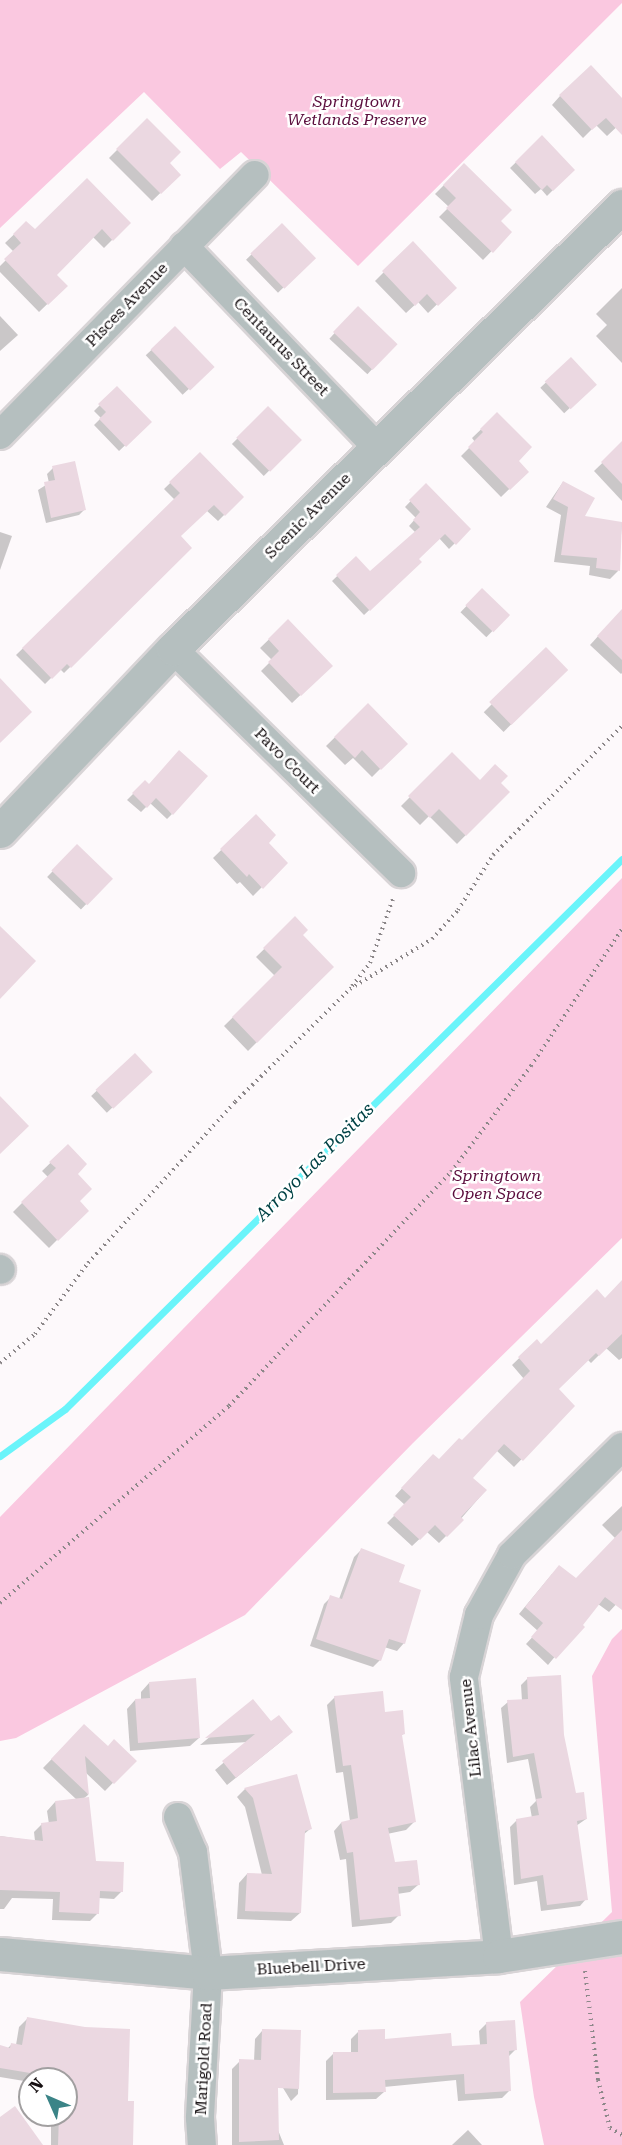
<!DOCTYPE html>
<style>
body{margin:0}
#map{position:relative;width:622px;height:2145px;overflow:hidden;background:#fdf9fb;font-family:"Roboto Serif",serif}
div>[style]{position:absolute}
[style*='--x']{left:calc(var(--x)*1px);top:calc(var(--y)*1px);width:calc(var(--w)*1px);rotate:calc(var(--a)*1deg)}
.green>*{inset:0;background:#fac8e0}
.shadow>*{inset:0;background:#0003;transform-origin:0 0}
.stream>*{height:7px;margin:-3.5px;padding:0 3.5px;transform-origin:3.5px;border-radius:3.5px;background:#6af4fa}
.building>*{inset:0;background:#ebd8e1;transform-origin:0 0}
.path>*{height:4px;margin-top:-2px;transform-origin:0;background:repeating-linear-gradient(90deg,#8c8789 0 1.5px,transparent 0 6px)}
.roads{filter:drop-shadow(2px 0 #d8d4d6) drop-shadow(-2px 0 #d8d4d6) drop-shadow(0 2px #d8d4d6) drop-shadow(0 -2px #d8d4d6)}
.minor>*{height:28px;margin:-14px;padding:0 14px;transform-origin:14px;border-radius:14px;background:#b5bfbf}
.tertiary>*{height:33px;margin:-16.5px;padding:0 16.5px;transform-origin:16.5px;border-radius:16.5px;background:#b5bfbf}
span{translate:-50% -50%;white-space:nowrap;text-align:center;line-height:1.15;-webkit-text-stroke:5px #fff;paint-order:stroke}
.park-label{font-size:16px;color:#5a0c3c;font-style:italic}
.street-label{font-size:16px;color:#150f11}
.water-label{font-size:18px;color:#004245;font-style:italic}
.north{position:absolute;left:18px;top:2067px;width:60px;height:60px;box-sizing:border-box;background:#fff;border:2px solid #a19fa0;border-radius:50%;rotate:315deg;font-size:16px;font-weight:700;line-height:24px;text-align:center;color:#150f11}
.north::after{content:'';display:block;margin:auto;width:21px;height:27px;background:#3b8487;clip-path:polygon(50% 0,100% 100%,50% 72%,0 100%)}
</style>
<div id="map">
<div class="green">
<div style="clip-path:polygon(0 0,622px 0,622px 3px,358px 266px,241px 152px,220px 169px,144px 92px,0 228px)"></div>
<div style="clip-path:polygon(622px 878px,622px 1238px,413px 1443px,245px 1615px,16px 1738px,0 1741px,0 1517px)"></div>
<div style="clip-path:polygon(622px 1629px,622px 2145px,544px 2145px,534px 2097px,520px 2002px,612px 1912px,592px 1676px,612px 1639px)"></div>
</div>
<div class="shadow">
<div style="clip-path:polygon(560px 96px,622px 100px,622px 122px,607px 136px,596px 125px,583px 138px,552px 105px)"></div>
<div style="clip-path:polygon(147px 120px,168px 163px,179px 175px,152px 201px,109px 158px)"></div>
<div style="clip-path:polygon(542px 137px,573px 170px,547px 196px,541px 189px,535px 194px,510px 168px)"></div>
<div style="clip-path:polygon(464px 165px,499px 221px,510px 232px,483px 260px,439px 217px,449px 207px,435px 194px)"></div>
<div style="clip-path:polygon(26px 223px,35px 231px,129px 223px,104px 248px,92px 236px,55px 275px,66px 286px,39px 312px,0 272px,0 266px,14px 252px,5px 243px)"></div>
<div style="left:282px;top:225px;width:46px;height:50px;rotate:46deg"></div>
<div style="clip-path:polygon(413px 243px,455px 287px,428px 313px,418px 302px,406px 313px,375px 281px)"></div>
<div style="clip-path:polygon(622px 288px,622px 363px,596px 336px,607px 325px,596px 314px)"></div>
<div style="left:358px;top:308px;width:52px;height:42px;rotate:43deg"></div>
<div style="clip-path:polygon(0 316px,18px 335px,0 351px)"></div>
<div style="left:175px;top:328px;width:54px;height:40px;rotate:47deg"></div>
<div style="left:571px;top:359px;width:35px;height:42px;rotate:47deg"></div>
<div style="clip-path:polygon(117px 388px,150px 422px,119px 451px,94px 425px,101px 418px,94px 411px)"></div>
<div style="left:268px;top:408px;width:45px;height:51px;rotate:45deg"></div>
<div style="clip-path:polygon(497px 414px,516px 461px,527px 472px,501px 497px,461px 456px,475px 442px,472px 438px)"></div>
<div style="clip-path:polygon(622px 444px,622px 501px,594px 471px)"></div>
<div style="clip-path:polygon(200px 454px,242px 497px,218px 521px,206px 510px,179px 536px,190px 548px,64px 673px,60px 669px,45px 684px,16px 655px,175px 500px,164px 489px)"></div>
<div style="clip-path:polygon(53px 468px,85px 509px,79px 515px,46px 523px,38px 490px,49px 483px,47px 474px)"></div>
<div style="clip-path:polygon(563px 482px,582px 518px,622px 523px,618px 571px,610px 579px,589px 575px,590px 566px,554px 562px,561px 515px,546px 507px)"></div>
<div style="clip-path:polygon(426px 485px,469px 529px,449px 549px,439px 538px,417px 559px,420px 562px,364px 615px,332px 581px,356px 558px,370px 573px,416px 533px,409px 526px,416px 518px,405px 507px)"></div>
<div style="clip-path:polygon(0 532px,12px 536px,0 570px)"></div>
<div style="left:482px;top:590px;width:36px;height:31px;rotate:44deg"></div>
<div style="clip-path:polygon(622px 610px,622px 673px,621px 674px,590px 645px)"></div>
<div style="clip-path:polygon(288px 621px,331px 666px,292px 703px,261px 671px,272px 660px,260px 648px)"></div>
<div style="left:546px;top:650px;width:28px;height:88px;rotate:45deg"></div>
<div style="clip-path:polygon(368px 705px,405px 744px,372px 777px,353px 758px,345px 765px,326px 746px)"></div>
<div style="clip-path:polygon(452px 755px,479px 782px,499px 783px,508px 792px,457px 844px,429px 816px,420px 825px,401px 806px)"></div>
<div style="clip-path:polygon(145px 782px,172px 814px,167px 819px,150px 803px,141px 812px,127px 800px)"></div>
<div style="clip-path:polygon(256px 816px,266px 843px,286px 863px,253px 896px,240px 882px,237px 884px,213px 858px)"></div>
<div style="left:77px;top:846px;width:47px;height:43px;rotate:44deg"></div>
<div style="clip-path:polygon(295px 919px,300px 935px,332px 967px,248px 1051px,224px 1026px,275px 976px,256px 957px)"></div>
<div style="left:135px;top:1055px;width:23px;height:60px;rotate:47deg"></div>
<div style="clip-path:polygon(68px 1146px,76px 1174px,78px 1201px,87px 1210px,49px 1248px,13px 1212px,48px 1177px,42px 1171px)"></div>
<div style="clip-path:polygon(622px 1283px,622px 1358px,619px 1360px,606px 1348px,591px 1363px,588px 1360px,557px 1390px,573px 1406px,514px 1467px,496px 1450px,471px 1478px,485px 1491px,446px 1536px,439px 1543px,427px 1532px,412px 1546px,387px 1523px,405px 1505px,395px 1496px,425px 1463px,439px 1461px,462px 1442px,524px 1379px,512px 1365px,537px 1341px,541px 1346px,605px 1300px)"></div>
<div style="clip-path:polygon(622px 1506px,622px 1598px,609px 1612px,598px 1604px,548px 1665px,526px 1644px,538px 1631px,519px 1614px,552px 1574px,576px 1579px,616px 1539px,602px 1525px)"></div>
<div style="clip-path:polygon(361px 1550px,397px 1583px,404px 1643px,397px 1651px,384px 1647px,380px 1660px,373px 1667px,310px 1646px,324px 1604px,331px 1597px,339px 1599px,354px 1557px)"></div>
<div style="clip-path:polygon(528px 1678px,563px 1735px,575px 1795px,586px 1819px,576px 1826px,586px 1899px,580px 1906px,541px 1911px,537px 1881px,514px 1885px,510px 1827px,517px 1820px,532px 1818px,530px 1807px,536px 1801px,528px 1759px,507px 1763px,501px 1708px,508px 1702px,522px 1701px,521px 1685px)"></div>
<div style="clip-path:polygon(149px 1683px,199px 1738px,190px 1746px,130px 1751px,127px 1709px,135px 1700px,141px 1700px,141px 1692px)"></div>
<div style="clip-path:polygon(335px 1697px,384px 1714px,403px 1734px,401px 1736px,414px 1822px,406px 1830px,387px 1834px,393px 1864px,418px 1885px,410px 1892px,397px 1894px,399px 1915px,391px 1923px,352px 1927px,346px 1859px,340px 1860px,334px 1831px,341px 1823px,350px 1821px,343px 1772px,336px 1773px,327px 1705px)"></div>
<div style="clip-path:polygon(253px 1701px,283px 1740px,227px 1785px,215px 1770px,248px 1742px,200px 1745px)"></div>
<div style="clip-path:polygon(84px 1726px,107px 1748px,134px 1761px,105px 1791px,85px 1772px,88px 1795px,83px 1799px,95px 1862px,122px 1891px,114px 1899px,98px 1898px,98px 1913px,90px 1921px,52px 1920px,53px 1899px,12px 1898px,4px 1909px,0 1909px,0 1836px,35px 1841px,34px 1832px,42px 1824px,49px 1824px,47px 1811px,55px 1802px,77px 1800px,43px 1768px)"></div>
<div style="clip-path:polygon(296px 1776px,310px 1829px,303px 1835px,300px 1913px,291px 1921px,237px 1919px,239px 1883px,247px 1874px,262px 1875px,245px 1807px,237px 1797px,245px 1789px)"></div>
<div style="clip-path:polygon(27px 2019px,126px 2103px,132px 2145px,51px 2145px,51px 2115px,66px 2115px,66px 2079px,30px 2079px,30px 2082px,0 2077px,0 2047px,7px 2049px,11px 2045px,16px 2045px,19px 2027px)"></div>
<div style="clip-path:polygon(487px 2023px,515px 2050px,508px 2057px,509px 2091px,502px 2098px,458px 2101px,456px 2080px,384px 2087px,384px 2092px,376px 2099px,326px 2100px,326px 2061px,333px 2054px,351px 2053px,351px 2039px,359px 2031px,383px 2040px,451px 2047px,480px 2045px,479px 2031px)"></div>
<div style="clip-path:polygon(262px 2031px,300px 2032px,298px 2094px,291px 2101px,280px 2083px,263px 2093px,284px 2145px,232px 2145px,232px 2069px,240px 2061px,254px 2061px,255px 2039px)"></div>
<div style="clip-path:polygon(468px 2130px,482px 2145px,452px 2145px)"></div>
</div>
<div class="stream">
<div style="--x:0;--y:1456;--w:80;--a:-35.9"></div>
<div style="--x:65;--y:1409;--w:783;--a:-44.64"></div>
</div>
<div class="building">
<div style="clip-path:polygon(591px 65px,622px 98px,622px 135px,606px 118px,592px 130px,559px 95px)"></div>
<div style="clip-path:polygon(147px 118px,181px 152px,170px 163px,181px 175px,161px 194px,116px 149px)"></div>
<div style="clip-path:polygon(542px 135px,575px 170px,553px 191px,547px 185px,542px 190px,515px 162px)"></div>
<div style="clip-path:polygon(464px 163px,512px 210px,501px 221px,512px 232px,493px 253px,446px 208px,456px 198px,443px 185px)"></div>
<div style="clip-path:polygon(87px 178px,131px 223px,113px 241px,102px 229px,57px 275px,68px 286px,48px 305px,4px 259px,21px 243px,13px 234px,26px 221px,35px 229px)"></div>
<div style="left:282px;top:223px;width:49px;height:44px;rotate:46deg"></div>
<div style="clip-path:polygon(413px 241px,457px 288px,438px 306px,427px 294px,415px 306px,382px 271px)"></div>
<div style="left:358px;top:306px;width:55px;height:36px;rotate:44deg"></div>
<div style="left:175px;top:326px;width:57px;height:34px;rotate:46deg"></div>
<div style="left:571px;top:357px;width:38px;height:36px;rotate:47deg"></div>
<div style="clip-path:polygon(117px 386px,152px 422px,126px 447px,99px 419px,106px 412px,98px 404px)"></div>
<div style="left:268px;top:406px;width:48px;height:45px;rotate:45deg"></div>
<div style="clip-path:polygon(497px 412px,532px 447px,519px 461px,529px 472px,510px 490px,468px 447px,483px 432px,480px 429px)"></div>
<div style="clip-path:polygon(622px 441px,622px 484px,601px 462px)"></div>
<div style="clip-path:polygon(200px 452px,244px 497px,225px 516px,214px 505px,181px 536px,192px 548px,71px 668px,67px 664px,52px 679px,22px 648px,180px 493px,169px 482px)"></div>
<div style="clip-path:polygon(75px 461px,86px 510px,51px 518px,44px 482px,55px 480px,52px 466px)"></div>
<div style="clip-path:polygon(563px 481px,595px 498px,585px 516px,622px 522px,620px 571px,596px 568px,597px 558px,561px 555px,568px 507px,553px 499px)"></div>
<div style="clip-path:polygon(426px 483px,471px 529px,456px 545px,445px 534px,419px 559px,422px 562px,370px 611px,336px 575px,356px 556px,370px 571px,420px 527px,413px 520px,420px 512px,409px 500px)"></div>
<div style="left:482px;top:588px;width:39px;height:24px;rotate:44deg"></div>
<div style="clip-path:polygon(622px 609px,622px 660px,597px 636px)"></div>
<div style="clip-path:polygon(288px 619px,333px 666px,301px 696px,268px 662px,279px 651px,268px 639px)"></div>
<div style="left:546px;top:647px;width:32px;height:79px;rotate:46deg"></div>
<div style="clip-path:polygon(0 678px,32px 712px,0 743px)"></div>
<div style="clip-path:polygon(368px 703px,408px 744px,381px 770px,362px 750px,355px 758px,334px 737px)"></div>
<div style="clip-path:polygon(179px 750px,208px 776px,173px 815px,156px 798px,147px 808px,132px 793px,145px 780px,149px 784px)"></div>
<div style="clip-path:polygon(452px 752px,480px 780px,495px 764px,508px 776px,501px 783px,510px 792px,466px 836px,439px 809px,430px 818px,408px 796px)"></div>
<div style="clip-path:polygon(256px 814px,276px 835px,269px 843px,288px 863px,263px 889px,249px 874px,247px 877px,220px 849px)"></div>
<div style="left:77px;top:844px;width:50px;height:37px;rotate:44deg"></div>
<div style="clip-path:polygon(295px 916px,308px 930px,303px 935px,334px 967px,257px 1043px,232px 1017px,282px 967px,263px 948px)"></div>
<div style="clip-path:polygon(0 926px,36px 961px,0 999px)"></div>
<div style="left:135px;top:1053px;width:26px;height:54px;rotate:47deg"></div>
<div style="clip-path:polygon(0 1096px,29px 1126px,0 1154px)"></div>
<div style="clip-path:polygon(68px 1144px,87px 1164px,78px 1174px,92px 1189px,80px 1201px,89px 1211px,58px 1241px,21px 1202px,56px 1168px,49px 1162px)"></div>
<div style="clip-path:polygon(622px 1280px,622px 1334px,599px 1356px,596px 1353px,559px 1389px,575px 1406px,523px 1461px,504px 1444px,473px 1478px,487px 1490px,461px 1517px,464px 1520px,447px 1537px,435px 1525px,420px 1540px,393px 1515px,411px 1497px,401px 1488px,433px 1454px,439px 1459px,459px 1438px,462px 1440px,530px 1371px,518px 1357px,537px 1339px,541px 1344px,597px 1289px,605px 1298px)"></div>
<div style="clip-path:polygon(622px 1530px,622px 1610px,605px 1597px,583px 1625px,585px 1627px,556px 1659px,531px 1637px,543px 1623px,525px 1607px,559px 1565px,576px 1578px)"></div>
<div style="clip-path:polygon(361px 1548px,405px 1565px,399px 1582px,421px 1590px,405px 1644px,389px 1639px,381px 1661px,316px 1639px,330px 1595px,342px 1599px)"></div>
<div style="clip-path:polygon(561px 1675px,564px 1735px,576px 1793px,584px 1792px,587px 1819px,577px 1821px,588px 1900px,547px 1905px,543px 1875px,521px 1879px,516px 1819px,539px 1815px,536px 1799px,542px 1798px,534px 1753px,513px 1757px,507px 1700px,528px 1699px,527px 1677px)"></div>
<div style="clip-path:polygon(196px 1678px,200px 1738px,138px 1743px,135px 1699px,150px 1698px,149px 1682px)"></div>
<div style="clip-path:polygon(383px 1691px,385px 1712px,403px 1710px,405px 1734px,402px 1735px,416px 1822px,388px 1828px,395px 1862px,417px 1860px,420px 1885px,398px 1887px,401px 1916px,360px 1920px,353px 1852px,347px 1853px,341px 1822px,358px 1818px,357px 1808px,351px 1765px,343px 1766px,334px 1696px)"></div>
<div style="clip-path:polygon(253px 1699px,271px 1721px,279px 1715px,293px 1732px,236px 1778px,222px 1761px,255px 1734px,205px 1738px)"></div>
<div style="clip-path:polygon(84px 1724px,108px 1746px,114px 1739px,137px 1761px,114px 1784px,85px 1756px,89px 1795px,51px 1759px)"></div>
<div style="clip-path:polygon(297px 1774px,312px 1829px,305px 1831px,301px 1913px,245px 1911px,247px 1873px,272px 1874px,253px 1798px,244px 1788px)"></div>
<div style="clip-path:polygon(89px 1797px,96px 1861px,124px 1862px,123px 1892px,100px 1891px,99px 1914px,59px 1912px,60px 1892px,0 1890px,0 1836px,43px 1841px,41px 1823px,57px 1821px,55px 1801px)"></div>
<div style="clip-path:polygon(27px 2017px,85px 2027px,130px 2029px,128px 2101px,134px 2101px,133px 2145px,58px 2145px,59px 2115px,66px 2115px,66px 2079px,0 2068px,0 2045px,10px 2048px,11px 2043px,22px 2045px)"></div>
<div style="clip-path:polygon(515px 2020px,517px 2050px,509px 2051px,511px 2091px,465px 2094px,464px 2074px,385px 2080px,386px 2092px,333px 2093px,333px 2052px,358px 2052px,358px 2030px,385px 2029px,385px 2039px,451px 2033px,452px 2046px,487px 2044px,486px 2022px)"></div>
<div style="clip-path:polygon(262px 2029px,301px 2030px,299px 2089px,278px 2088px,279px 2140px,239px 2142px,239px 2059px,261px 2060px)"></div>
<div style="clip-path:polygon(15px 2106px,43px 2145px,0 2145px,0 2117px)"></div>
</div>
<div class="path">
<div style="--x:352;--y:986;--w:29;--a:-52"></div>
<div style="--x:370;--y:963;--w:71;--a:-70.3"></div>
<div style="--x:0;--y:1363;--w:45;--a:-39.6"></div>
<div style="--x:35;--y:1334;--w:89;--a:-53.3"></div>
<div style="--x:88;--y:1263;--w:218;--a:-47.6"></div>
<div style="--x:235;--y:1102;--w:161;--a:-44.5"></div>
<div style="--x:350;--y:989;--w:96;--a:-31.4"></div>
<div style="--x:432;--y:939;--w:39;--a:-48"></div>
<div style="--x:458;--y:910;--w:65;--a:-57.5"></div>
<div style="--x:493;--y:855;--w:182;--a:-45"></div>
<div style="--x:0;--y:1603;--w:302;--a:-40.7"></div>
<div style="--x:229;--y:1406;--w:323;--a:-46.5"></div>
<div style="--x:451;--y:1172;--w:133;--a:-53"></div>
<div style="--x:531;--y:1066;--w:164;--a:-56.4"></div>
<div style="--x:585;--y:1971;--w:110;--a:83.2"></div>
<div style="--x:598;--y:2080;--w:49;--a:76"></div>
<div style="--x:610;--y:2128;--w:14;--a:30"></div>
</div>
<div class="roads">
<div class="minor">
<div style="--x:184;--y:246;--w:280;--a:46.2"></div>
<div style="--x:0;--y:435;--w:364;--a:-45.6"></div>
<div style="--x:173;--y:649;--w:320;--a:44.5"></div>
<div style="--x:0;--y:1269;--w:1;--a:45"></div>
<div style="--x:178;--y:1817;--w:38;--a:67"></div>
<div style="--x:193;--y:1852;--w:122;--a:82.9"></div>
<div style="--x:208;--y:1973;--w:145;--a:93.2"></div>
<div style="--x:200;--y:2118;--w:27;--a:86"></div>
<div style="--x:499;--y:1956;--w:281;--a:-97.2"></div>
<div style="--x:464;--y:1677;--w:64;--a:-76.4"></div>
<div style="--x:479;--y:1615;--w:68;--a:-61.2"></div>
<div style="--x:512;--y:1555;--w:154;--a:-44.5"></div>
</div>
<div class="tertiary">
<div style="--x:0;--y:831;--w:251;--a:-46.5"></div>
<div style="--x:173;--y:649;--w:631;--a:-44.61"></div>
<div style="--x:0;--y:1954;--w:209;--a:5.2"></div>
<div style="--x:208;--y:1973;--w:291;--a:-3.3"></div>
<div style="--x:499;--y:1956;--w:124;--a:-8.8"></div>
</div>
</div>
<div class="park-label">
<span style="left:357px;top:111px">Springtown<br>Wetlands Preserve</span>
<span style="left:497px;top:1185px">Springtown<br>Open Space</span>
</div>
<div class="street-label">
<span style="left:127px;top:305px;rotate:-46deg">Pisces Avenue</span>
<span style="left:281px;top:347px;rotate:46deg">Centaurus Street</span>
<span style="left:308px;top:516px;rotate:-45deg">Scenic Avenue</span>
<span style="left:287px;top:761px;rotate:45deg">Pavo Court</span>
<span style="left:471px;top:1728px;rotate:-96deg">Lilac Avenue</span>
<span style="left:311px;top:1967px;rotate:-3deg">Bluebell Drive</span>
<span style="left:204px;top:2059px;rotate:-87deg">Marigold Road</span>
</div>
<div class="water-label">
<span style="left:315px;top:1162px;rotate:-45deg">Arroyo Las Positas</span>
</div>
<div class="north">N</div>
</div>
